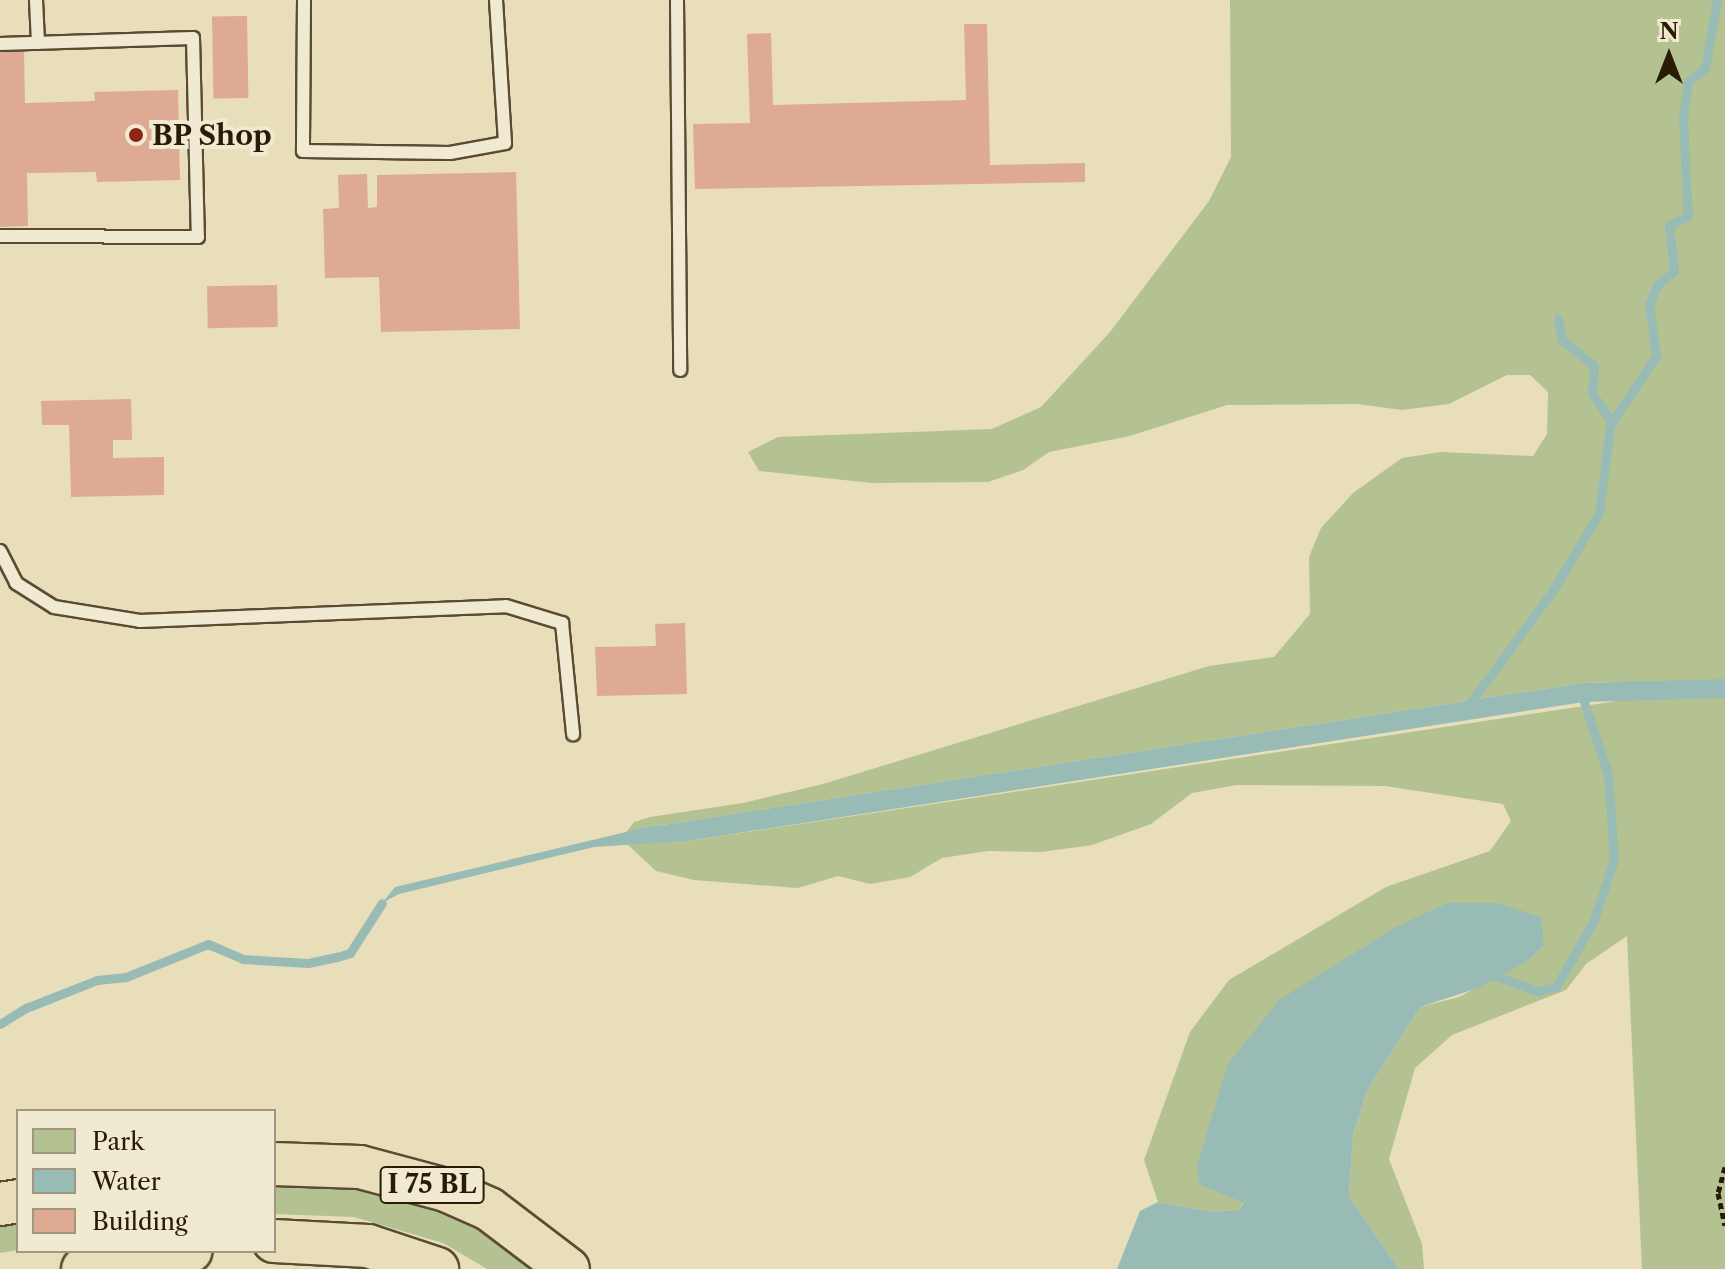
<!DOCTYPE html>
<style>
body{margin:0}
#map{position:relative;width:1725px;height:1269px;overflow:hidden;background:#e8deb9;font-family:"Libre Caslon Text",serif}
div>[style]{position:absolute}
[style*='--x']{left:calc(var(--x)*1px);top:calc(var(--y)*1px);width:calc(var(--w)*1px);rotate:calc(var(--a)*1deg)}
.green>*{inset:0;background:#b4c291}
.water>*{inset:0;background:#99bbb6}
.stream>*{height:9px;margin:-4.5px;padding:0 4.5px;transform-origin:4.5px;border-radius:4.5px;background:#99bbb6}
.building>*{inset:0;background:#deaa94;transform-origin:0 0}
.path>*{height:5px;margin-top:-2.5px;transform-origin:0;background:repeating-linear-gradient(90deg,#2a1b05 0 6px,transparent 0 10px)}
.roads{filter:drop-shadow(2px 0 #5a4c32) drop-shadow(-2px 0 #5a4c32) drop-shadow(0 2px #5a4c32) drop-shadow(0 -2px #5a4c32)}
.lane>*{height:12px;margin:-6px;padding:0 6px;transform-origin:6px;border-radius:6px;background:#f0ead2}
.highway>*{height:42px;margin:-21px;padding:0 21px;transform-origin:21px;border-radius:21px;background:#e8deb9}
.dots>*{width:22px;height:22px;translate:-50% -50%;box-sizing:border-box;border:4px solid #f0ead2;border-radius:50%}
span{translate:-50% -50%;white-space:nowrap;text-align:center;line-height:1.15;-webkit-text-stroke:8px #f0ead2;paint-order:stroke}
.shield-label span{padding:2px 6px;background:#f0ead2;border:2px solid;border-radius:6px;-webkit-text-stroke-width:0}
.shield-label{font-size:26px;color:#2a1b05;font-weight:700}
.poi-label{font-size:28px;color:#2a1b05;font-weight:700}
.left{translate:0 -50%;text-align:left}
.legend{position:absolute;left:16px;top:1109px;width:260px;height:144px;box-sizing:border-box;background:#f0ead2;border:2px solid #a19780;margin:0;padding:10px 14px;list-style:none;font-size:24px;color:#2a1b05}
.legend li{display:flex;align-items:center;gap:16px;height:40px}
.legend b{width:40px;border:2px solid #a19780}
.north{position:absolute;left:1629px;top:16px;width:80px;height:80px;-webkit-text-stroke:6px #f0ead2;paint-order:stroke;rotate:0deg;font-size:22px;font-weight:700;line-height:32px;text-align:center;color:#2a1b05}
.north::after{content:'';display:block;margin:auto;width:28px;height:36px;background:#2a1b05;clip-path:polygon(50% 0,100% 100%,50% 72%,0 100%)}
</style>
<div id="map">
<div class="green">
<div style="clip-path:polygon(1230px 0,1725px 0,1725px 1269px,1642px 1269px,1627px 936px,1586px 964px,1566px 990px,1452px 1035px,1415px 1068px,1389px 1159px,1422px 1244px,1424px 1269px,1399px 1269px,1349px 1196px,1353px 1135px,1367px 1091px,1420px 1007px,1459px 997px,1525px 962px,1498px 903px,1223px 1193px,1244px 1202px,1238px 1210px,1213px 1212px,1158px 1202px,1144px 1160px,1190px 1032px,1229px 980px,1386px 887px,1490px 851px,1511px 821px,1503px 804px,1385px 786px,1237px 785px,1192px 793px,1151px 824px,1092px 845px,1041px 852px,988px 851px,942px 858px,910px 877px,870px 884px,838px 876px,798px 888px,694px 880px,656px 871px,626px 843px,687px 841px,1617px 701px,1616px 682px,1582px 683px,643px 828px,623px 836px,634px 822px,650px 817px,743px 803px,823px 784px,1209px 666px,1274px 657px,1310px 614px,1309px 557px,1321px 528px,1353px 493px,1402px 458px,1441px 452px,1533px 456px,1547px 434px,1548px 392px,1530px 375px,1507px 375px,1449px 404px,1402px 410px,1357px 404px,1227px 405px,1130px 436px,1049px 452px,1023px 470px,988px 482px,872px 483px,759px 471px,748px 452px,778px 437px,992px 429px,1041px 407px,1110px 332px,1209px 201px,1231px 157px)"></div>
<div style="clip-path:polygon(296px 1181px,388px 1191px,477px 1224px,541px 1269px,487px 1269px,443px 1243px,354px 1217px,274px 1214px,274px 1183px)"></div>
<div style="clip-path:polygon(18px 1222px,18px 1250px,0 1253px,0 1225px)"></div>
</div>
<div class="water">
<div style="clip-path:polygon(1725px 679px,1725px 698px,1584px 702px,687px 841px,594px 847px,399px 894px,382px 903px,395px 887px,643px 828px,1582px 683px)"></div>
<div style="clip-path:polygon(1447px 903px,1498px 903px,1541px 917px,1544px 945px,1526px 962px,1478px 988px,1420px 1007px,1367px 1091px,1353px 1135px,1349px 1196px,1399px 1269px,1117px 1269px,1140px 1211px,1158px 1202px,1213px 1212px,1238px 1210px,1244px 1203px,1199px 1184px,1197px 1165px,1228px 1064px,1279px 1000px,1396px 927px)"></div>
</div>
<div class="stream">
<div style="--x:1558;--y:318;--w:22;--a:80"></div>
<div style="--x:1562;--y:340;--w:41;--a:39.1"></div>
<div style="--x:1594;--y:366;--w:27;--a:94"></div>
<div style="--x:1592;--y:393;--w:36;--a:56"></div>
<div style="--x:1471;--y:702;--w:139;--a:-53.8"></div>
<div style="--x:1553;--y:590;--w:90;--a:-59.1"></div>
<div style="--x:1599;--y:513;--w:89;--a:-82.9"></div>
<div style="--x:1610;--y:425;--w:83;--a:-56.3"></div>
<div style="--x:1656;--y:356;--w:52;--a:-97.7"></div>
<div style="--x:1649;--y:304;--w:21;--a:-67"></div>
<div style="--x:1657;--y:285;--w:22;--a:-39"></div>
<div style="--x:1674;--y:271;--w:46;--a:-96.2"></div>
<div style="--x:1669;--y:225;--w:21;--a:-25"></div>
<div style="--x:1688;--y:216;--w:96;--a:-93"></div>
<div style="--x:1683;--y:120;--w:38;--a:-83"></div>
<div style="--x:1688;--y:82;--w:22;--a:-39"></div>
<div style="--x:1705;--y:68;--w:69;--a:-80"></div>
<div style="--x:1488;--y:973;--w:52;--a:20.2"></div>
<div style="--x:1537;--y:991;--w:19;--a:-12"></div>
<div style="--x:1556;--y:987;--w:77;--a:-60.4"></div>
<div style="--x:1594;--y:920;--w:64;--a:-71.8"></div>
<div style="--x:1614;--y:859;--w:85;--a:-94"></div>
<div style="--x:1608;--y:774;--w:76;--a:-108.4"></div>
<div style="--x:0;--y:1024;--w:31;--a:-32"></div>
<div style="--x:26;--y:1008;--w:76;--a:-21.5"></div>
<div style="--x:97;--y:980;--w:29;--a:-6"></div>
<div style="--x:126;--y:977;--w:88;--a:-21.9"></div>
<div style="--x:208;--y:944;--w:38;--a:23"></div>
<div style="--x:243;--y:959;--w:65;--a:3.5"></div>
<div style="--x:308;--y:963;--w:30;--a:-12"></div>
<div style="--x:337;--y:957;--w:14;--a:-17"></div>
<div style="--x:350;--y:953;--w:59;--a:-57.4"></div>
</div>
<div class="building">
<div style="left:247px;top:16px;width:82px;height:35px;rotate:89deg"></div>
<div style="clip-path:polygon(964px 24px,987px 24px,990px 165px,1085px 163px,1085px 182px,695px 189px,693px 124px,750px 123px,747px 34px,771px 33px,773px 105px,966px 100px)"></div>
<div style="clip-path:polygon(0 51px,24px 51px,25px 103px,95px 101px,94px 92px,178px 90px,180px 180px,97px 182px,96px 172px,27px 173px,28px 226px,0 227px)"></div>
<div style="clip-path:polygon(516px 172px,520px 329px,381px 332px,379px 277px,325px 278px,323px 209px,339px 208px,338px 175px,367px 174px,368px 208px,377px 207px,377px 175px)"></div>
<div style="left:277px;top:285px;width:42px;height:70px;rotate:89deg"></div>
<div style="clip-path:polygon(131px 399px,132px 440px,113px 440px,113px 458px,164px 457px,164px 495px,71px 497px,69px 425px,42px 425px,41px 401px)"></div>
<div style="clip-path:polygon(685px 623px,687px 694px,597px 696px,595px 647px,656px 646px,655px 624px)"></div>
</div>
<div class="path">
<div style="--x:1725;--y:1167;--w:27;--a:105"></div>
<div style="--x:1718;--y:1193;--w:33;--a:78"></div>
</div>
<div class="roads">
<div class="lane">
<div style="--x:36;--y:0;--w:43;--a:87.3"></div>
<div style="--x:304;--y:0;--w:151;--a:90.4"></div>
<div style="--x:303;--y:151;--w:147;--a:0.8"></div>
<div style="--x:450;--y:153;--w:56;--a:-10.3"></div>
<div style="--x:505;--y:143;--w:143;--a:-93.6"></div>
<div style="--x:677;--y:0;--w:370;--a:89.5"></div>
<div style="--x:0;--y:44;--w:193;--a:-1.8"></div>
<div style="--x:193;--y:38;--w:199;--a:88.6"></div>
<div style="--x:198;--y:237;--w:198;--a:-179.7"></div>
<div style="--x:0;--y:551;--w:36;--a:63"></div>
<div style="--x:16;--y:583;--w:45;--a:32.3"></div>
<div style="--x:54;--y:607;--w:87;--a:9.2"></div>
<div style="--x:140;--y:621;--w:366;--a:-2.3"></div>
<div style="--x:506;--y:606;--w:59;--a:16.9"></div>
<div style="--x:562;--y:623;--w:112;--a:84.3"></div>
</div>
<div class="highway">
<div style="--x:274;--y:1164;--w:86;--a:2"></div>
<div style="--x:360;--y:1167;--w:89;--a:15"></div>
<div style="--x:446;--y:1190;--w:47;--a:23.8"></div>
<div style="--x:489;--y:1209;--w:99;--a:37.2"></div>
<div style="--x:0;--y:1204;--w:18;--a:-9"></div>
<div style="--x:274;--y:1241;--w:94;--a:3"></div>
<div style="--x:368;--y:1246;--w:73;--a:18.4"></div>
<div style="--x:83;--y:1269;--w:109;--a:-9.5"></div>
</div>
</div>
<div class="dots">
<div style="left:136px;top:135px;background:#8f2418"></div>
</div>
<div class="shield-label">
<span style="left:432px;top:1185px">I 75 BL</span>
</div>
<div class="poi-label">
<span class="left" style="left:152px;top:135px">BP Shop</span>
</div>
<ul class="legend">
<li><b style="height:22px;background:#b4c291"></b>Park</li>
<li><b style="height:22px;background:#99bbb6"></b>Water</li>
<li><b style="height:22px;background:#deaa94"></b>Building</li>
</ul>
<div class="north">N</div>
</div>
